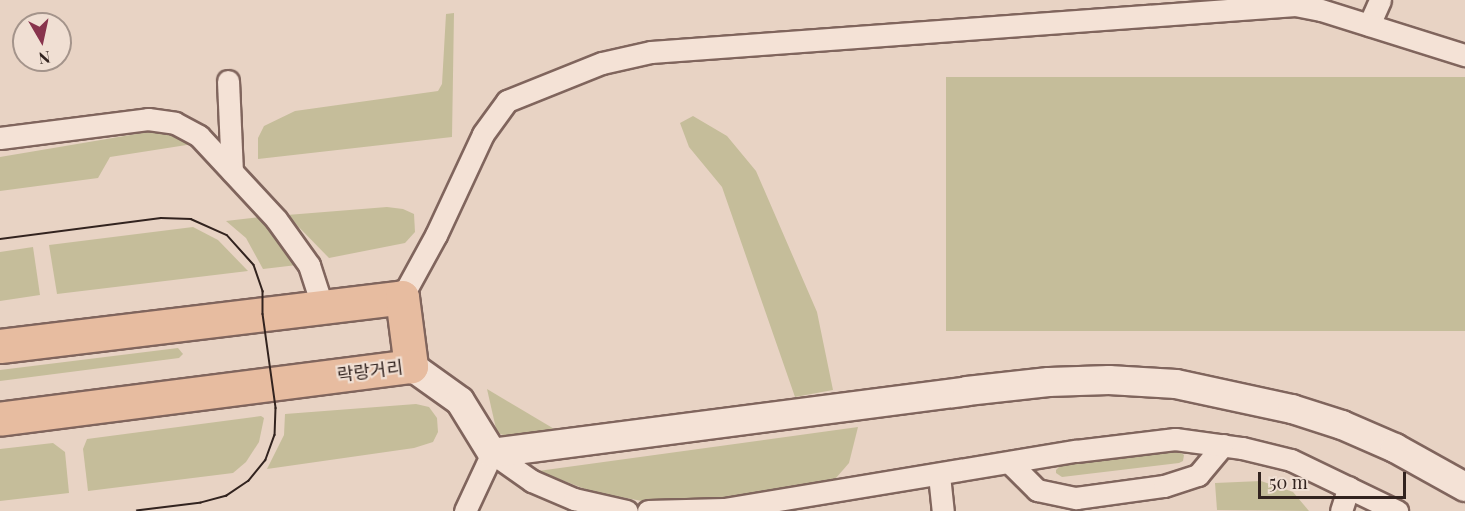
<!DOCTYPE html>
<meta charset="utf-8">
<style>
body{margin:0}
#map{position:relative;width:1465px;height:511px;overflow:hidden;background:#e8d3c4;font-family:"Playfair Display","Noto Sans KR",serif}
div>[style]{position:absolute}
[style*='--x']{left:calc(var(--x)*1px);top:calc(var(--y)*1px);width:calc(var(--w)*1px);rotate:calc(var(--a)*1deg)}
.green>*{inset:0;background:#c5bd9a;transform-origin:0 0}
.roads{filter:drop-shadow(2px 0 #80655d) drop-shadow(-2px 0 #80655d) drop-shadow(0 2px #80655d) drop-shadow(0 -2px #80655d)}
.street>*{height:21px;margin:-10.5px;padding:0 10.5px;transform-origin:10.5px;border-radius:10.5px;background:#f4e2d6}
.secondary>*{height:28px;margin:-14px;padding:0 14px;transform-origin:14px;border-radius:14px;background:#f4e2d6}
.primary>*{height:33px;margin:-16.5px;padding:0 16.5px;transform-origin:16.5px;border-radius:16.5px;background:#e7bca0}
.tram>*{height:1.5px;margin:-0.75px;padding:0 0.75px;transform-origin:0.75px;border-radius:0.75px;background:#32231f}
span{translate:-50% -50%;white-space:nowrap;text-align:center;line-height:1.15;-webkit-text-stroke:4.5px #f0dfd3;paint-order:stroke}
.street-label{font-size:18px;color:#32231f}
.north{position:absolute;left:12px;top:12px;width:60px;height:60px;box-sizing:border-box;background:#f0dfd3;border:2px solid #a4948b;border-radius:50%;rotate:171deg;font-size:16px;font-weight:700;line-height:24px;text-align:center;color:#32231f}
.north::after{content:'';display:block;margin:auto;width:21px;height:27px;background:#88344d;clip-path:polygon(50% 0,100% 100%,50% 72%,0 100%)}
.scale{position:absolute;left:1258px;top:472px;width:148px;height:27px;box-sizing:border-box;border:3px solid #32231f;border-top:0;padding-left:8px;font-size:18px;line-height:21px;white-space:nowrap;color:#32231f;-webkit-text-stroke:4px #f0dfd3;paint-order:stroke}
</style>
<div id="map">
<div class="green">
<div style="clip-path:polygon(454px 13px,452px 137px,258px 159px,258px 138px,264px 126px,295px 111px,438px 91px,442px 84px,446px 14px)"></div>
<div style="left:1465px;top:77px;width:254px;height:519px;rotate:90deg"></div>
<div style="clip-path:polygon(693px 116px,727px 136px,756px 171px,817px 312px,833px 390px,795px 397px,722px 187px,689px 147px,680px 123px)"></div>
<div style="clip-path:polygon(160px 130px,193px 144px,110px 157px,98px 178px,0 191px,0 157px)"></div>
<div style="clip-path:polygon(387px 207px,403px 209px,414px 214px,415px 232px,405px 243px,329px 258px,287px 215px)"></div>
<div style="clip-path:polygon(260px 217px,278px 235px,297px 265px,263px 269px,246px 238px,226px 221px)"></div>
<div style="clip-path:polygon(193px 227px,218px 240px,248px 271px,57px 294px,49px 245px)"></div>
<div style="clip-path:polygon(33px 247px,40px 295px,0 301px,0 252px)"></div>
<div style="clip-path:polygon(178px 348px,183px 354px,179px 358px,0 381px,0 370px)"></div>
<div style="clip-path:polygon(487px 389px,561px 433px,510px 437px,497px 433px)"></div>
<div style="clip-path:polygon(416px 404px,429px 407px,437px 418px,438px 432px,433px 442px,414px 448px,267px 469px,284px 435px,285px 414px)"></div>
<div style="clip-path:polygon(261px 416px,264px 418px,259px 442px,246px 462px,233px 473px,88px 491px,83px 449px,87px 439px)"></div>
<div style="clip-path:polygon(858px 427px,849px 463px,836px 478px,815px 488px,766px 496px,653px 503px,593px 492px,538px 471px)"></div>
<div style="clip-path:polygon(53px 443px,65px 452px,69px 493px,0 501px,0 449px)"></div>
<div style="clip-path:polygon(1178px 451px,1184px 455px,1183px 461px,1179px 463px,1062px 477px,1056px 473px,1056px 470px,1061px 465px)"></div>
<div style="clip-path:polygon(1261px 481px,1293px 492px,1309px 511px,1217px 510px,1215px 483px)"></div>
</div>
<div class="roads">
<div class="street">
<div style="--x:1369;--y:25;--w:27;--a:-66"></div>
<div style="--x:228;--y:81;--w:90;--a:87.5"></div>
<div style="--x:0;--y:138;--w:149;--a:-7.3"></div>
<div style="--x:148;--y:119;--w:27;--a:8"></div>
<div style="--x:175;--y:123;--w:27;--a:28"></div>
<div style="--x:199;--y:136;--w:113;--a:47.1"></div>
<div style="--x:276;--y:219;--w:57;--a:54.3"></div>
<div style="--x:309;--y:265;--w:42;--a:72"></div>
<div style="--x:402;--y:297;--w:71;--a:-61.3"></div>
<div style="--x:436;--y:235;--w:111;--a:-65"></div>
<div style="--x:483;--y:134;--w:41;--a:-54"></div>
<div style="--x:507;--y:101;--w:102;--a:-21.8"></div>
<div style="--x:602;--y:63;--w:50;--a:-12.7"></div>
<div style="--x:651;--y:52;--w:646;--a:-4.17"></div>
<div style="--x:1295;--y:5;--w:26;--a:11"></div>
<div style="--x:1321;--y:10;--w:151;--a:17.4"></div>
<div style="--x:1011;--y:464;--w:37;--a:45"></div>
<div style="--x:1037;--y:490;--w:40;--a:12"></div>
<div style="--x:1076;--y:498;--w:89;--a:-7.8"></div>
<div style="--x:1164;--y:486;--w:36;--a:-18"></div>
<div style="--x:1198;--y:475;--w:39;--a:-50"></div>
<div style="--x:939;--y:475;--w:36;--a:84"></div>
<div style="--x:465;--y:511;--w:64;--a:-65"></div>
<div style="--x:492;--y:453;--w:49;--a:35"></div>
<div style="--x:532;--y:481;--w:46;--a:23.2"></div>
<div style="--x:574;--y:499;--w:54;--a:12.8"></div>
<div style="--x:648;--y:511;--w:76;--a:-1.5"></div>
<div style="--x:724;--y:509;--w:357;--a:-9.4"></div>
<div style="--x:1076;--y:451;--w:100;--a:-6.9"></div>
<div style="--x:1175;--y:439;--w:68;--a:7.7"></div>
<div style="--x:1242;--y:448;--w:50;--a:13.8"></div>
<div style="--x:1291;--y:460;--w:118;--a:25.7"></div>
<div style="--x:1341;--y:511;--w:25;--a:-72"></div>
</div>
<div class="secondary">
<div style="--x:411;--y:366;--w:60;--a:35.5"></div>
<div style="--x:460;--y:401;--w:61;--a:58.4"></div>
<div style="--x:492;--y:453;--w:479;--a:-7.4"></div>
<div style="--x:967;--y:391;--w:82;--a:-6.3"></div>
<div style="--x:1049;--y:382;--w:60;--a:-1.9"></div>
<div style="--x:1109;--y:380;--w:67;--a:3.4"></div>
<div style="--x:1176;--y:384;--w:119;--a:12.2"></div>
<div style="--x:1292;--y:409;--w:52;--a:17.7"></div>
<div style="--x:1342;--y:425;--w:58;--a:23.5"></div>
<div style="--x:1395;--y:448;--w:80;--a:29.1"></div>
</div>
<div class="primary">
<div style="--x:0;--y:346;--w:405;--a:-6.9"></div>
<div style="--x:402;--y:297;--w:70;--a:82.6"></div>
<div style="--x:411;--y:366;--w:414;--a:172.7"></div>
</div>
</div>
<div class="tram">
<div style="--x:0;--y:239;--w:162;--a:-7.4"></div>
<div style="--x:161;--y:218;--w:30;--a:2"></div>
<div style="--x:191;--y:219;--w:39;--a:24"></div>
<div style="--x:227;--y:235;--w:40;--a:48"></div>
<div style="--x:254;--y:265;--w:28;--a:71"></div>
<div style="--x:263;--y:291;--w:23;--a:90"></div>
<div style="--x:263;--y:314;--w:95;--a:82.1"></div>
<div style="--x:276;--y:408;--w:27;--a:92"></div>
<div style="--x:275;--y:435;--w:27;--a:110"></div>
<div style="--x:266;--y:460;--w:27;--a:129"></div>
<div style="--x:249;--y:481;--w:27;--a:146"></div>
<div style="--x:227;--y:496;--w:27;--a:165"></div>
<div style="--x:201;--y:503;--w:64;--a:172.9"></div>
</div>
<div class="street-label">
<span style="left:370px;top:371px;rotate:-7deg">락랑거리</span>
</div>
<div class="north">N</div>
<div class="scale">50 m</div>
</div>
